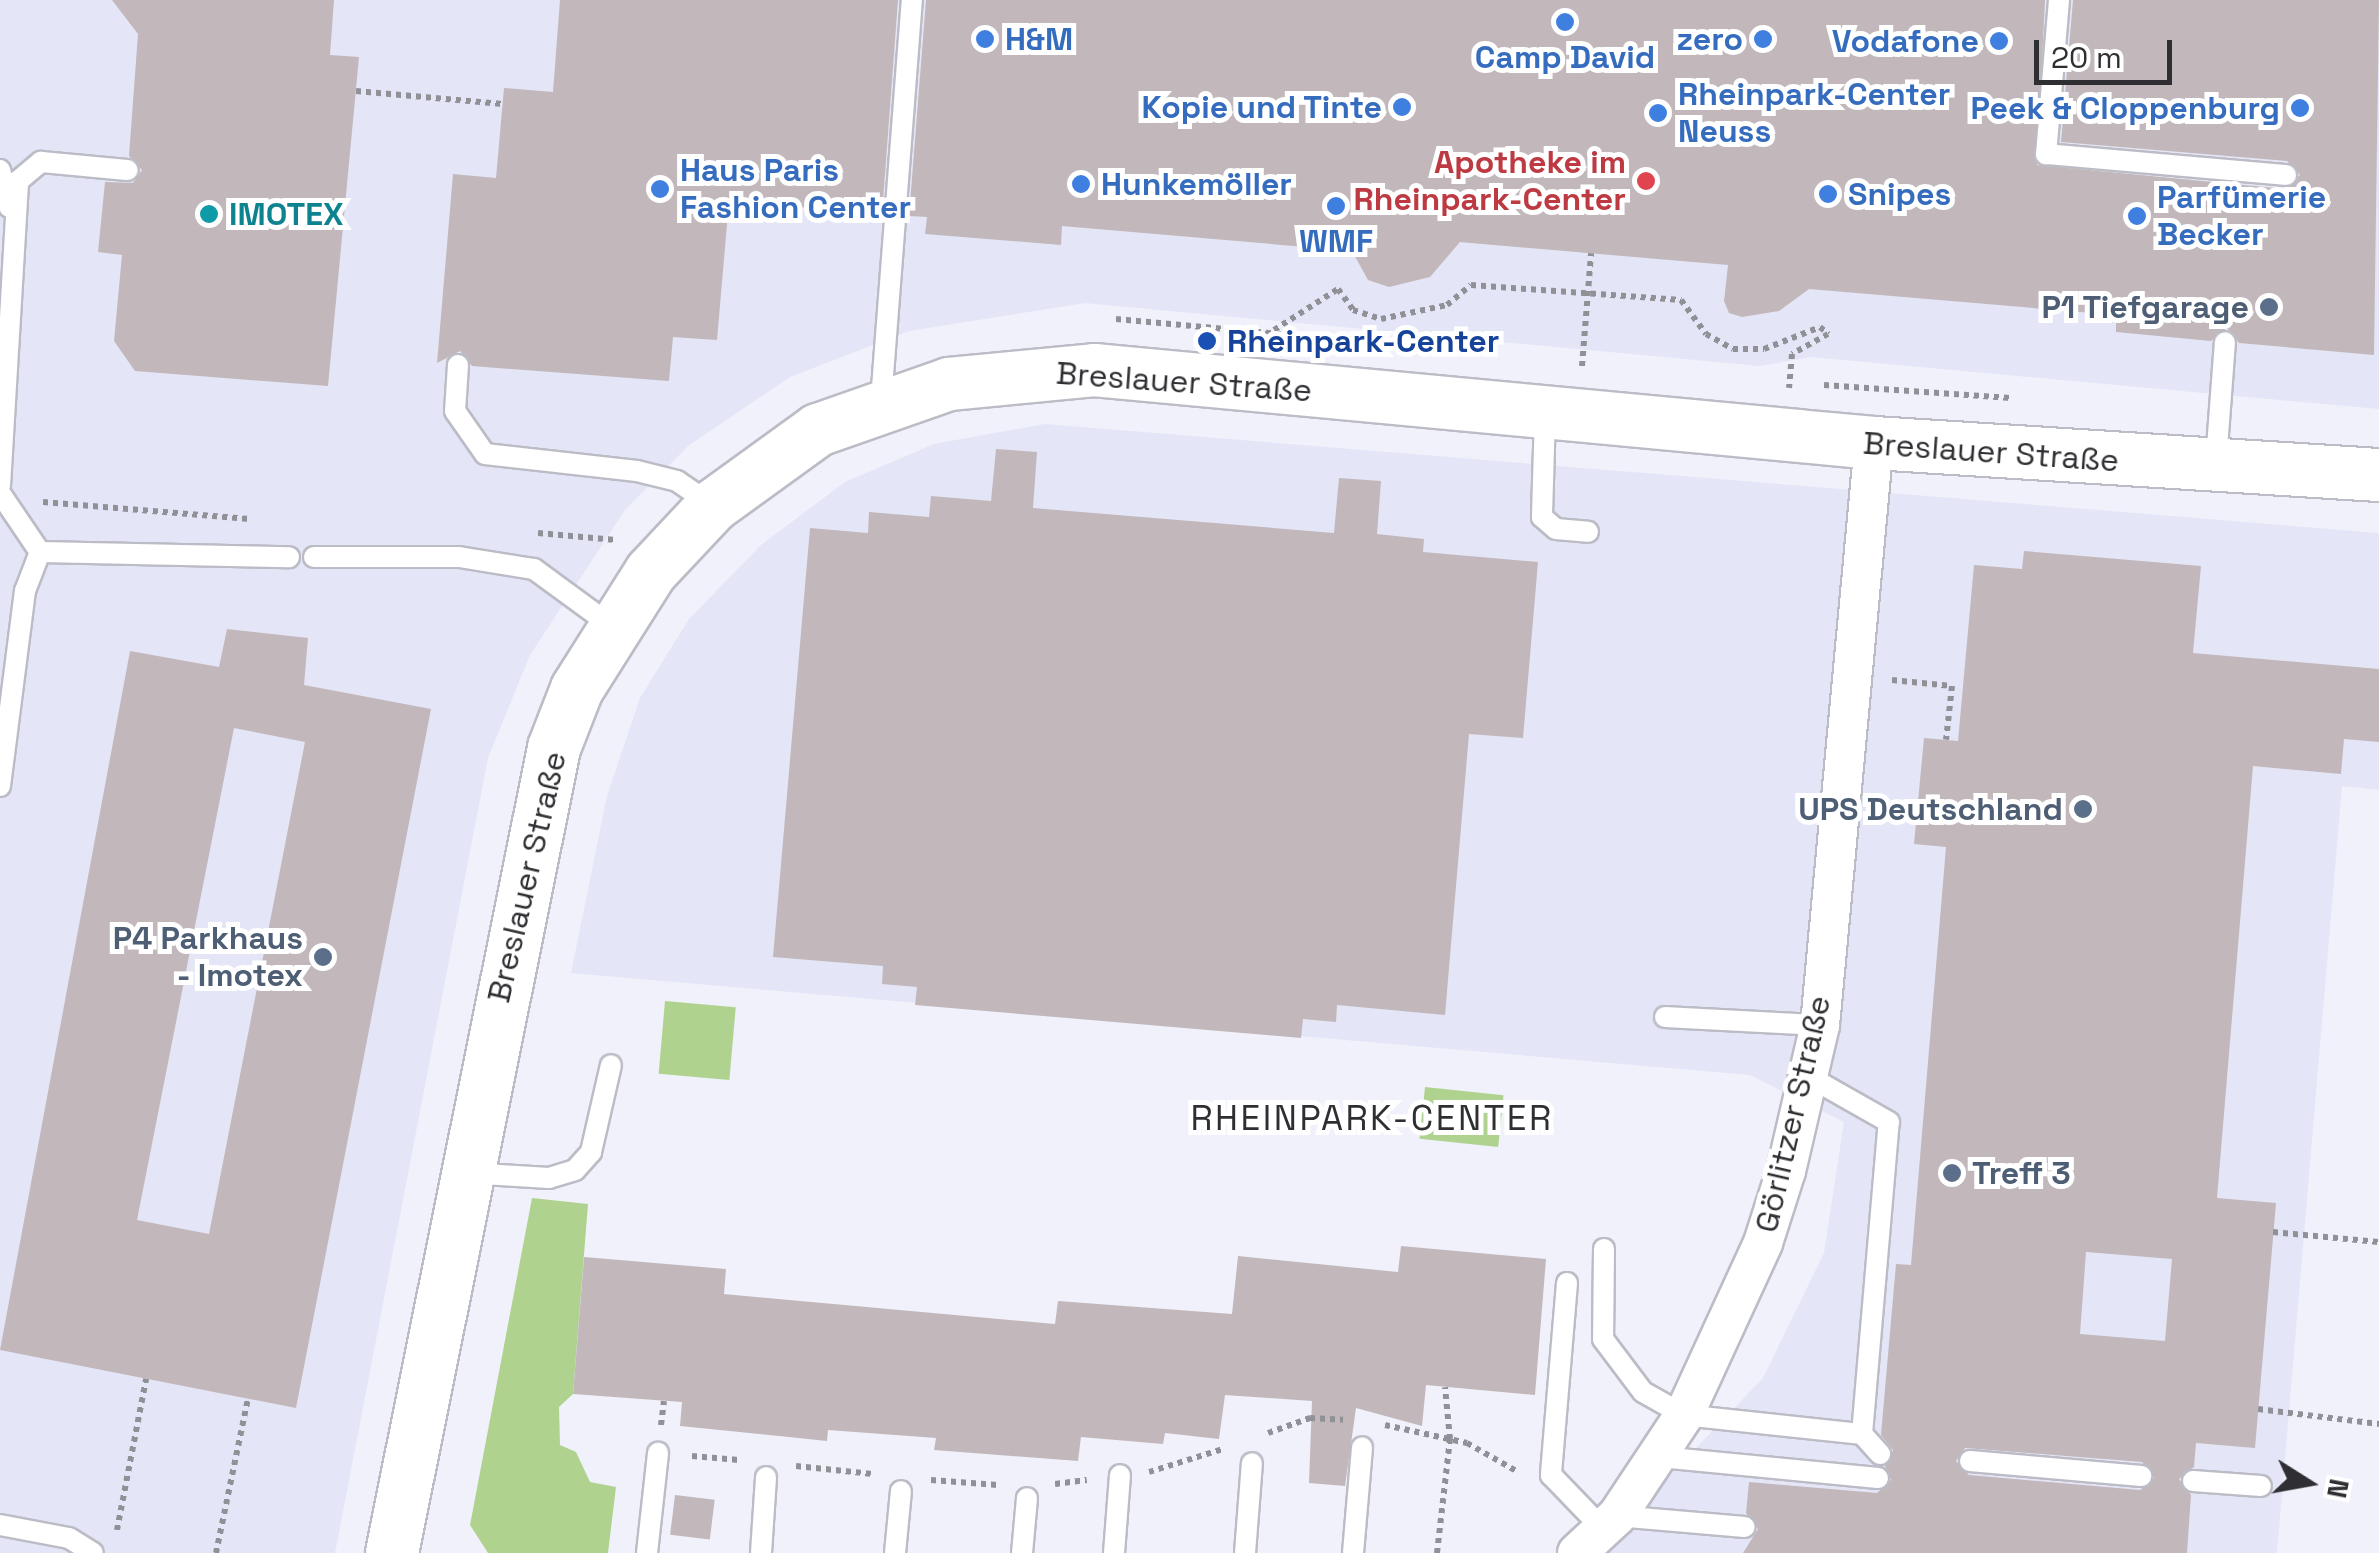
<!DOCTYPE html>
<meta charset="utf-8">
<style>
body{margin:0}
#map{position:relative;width:2379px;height:1553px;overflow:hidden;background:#f1f1fb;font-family:"Space Grotesk",sans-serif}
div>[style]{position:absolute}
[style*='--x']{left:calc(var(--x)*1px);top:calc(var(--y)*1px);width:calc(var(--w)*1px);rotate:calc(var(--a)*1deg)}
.built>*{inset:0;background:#e4e5f6}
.green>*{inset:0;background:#afd38f;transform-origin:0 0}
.building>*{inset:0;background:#c2b8bc;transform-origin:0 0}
.path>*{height:6px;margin-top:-3px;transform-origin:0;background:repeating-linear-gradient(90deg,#909097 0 5px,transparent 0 10px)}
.roads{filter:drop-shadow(2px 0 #bcbcc6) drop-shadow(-2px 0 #bcbcc6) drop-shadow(0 2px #bcbcc6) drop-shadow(0 -2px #bcbcc6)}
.lane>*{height:20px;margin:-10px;padding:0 10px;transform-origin:10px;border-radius:10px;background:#fff}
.street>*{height:38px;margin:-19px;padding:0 19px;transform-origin:19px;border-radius:19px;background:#fff}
.secondary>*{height:52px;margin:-26px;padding:0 26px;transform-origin:26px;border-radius:26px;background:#fff}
.dots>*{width:28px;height:28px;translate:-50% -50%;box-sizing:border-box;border:5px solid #fff;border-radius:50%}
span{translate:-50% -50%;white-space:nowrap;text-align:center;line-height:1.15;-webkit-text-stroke:10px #fff;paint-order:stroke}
.shop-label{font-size:32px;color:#366cbe;font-weight:700}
.left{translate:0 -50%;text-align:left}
.right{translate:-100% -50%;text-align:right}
.health-label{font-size:32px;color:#be3a42;font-weight:700}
.culture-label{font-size:32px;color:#0d838f;font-weight:700}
.service-label{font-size:32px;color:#4e5e75;font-weight:700}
.transit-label{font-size:32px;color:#164399;font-weight:700}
.street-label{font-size:32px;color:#2f2f33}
.neighbourhood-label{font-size:35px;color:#2f2f33;letter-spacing:2.5px}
.north{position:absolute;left:2259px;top:1433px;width:100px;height:100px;-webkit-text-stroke:8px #fff;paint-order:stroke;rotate:101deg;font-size:28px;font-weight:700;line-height:40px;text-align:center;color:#2f2f33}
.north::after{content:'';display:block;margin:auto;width:35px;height:45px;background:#2f2f33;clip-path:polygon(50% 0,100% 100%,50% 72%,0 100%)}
.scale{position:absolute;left:2034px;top:40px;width:138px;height:45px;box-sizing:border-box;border:5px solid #2f2f33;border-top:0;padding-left:12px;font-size:30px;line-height:35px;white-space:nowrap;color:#2f2f33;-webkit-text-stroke:8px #fff;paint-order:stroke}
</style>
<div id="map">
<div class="built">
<div style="clip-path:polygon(0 0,2379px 0,2379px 409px,1811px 357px,1760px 366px,1085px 303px,909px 331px,790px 377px,688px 446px,625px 510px,530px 655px,488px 758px,335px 1553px,0 1553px)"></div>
<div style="clip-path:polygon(1045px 424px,2379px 533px,2379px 790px,2342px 786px,2277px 1553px,1596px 1553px,1763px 1378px,1824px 1253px,1844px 1122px,1750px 1075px,571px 973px,607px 796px,640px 698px,689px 619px,761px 545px,845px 482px,934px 444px)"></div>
</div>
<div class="green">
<div style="left:665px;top:1001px;width:71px;height:73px;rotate:5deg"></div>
<div style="left:1425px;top:1087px;width:79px;height:52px;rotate:6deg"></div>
<div style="clip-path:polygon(532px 1198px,588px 1204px,573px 1394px,559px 1407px,560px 1445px,576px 1452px,590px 1482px,616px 1487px,608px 1553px,488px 1553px,470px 1525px)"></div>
</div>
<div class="building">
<div style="clip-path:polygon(112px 0,334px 0,330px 55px,359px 57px,328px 386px,135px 371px,114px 341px,122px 255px,98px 252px,105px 182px,133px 183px,142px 170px,129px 156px,138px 34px)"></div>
<div style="clip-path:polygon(560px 0,898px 0,882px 214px,729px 201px,717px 340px,673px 337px,669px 381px,472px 366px,460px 351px,437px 363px,453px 174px,496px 178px,504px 88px,553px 92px)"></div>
<div style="clip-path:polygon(926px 0,2045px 0,2037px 165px,2285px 189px,2300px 175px,2287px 161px,2061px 142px,2073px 0,2379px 0,2374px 355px,2239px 343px,2227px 328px,2211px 341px,2116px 332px,2116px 315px,1809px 289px,1779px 311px,1742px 317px,1729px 313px,1724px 301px,1728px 265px,1482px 244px,1460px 242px,1430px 277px,1389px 287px,1368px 280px,1352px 251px,1062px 226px,1061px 245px,925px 234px,927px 217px,909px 216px)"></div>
<div style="clip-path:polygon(996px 449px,1037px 452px,1033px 508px,1334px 533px,1339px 478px,1381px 481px,1377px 534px,1424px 539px,1423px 552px,1538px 562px,1523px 738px,1469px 734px,1445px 1015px,1337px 1005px,1336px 1022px,1303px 1019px,1301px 1038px,915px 1005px,917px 987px,882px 984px,883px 966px,773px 957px,810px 528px,868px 533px,869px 512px,929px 517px,931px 496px,991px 501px)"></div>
<div style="clip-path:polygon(evenodd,2024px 551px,2201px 566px,2193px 653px,2379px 669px,2379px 742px,2344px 739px,2341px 774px,2253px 766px,2217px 1198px,2276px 1203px,2255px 1448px,2196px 1443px,2194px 1467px,2179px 1479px,2191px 1495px,2187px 1553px,1743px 1553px,1758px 1529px,1746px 1513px,1749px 1482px,1877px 1493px,1891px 1480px,1885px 1466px,1893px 1450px,1881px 1435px,1896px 1264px,1911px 1265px,1946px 847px,1914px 844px,1924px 738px,1958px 741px,1974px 565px,2022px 569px,2024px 551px,2086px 1252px,2172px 1259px,2165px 1341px,2080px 1334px,2086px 1252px,2024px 551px,1965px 1448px,2142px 1462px,2154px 1478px,2140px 1490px,1969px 1475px,1956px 1461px,1965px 1448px)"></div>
<div style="clip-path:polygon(evenodd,227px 629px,308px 638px,304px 685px,431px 709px,296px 1408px,0 1350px,130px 651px,219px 667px,227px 629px,234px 728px,305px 742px,209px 1234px,137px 1220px,234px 728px)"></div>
<div style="clip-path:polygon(1401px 1246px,1546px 1259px,1535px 1395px,1426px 1385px,1422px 1426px,1356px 1408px,1345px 1486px,1309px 1483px,1312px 1401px,1225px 1395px,1219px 1439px,1165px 1433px,1163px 1444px,1081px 1437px,1078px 1461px,934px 1450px,936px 1438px,828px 1430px,827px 1441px,680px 1426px,682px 1402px,573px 1394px,584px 1257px,726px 1269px,724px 1294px,1055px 1324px,1058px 1301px,1232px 1314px,1238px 1256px,1398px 1272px)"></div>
<div style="left:675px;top:1495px;width:40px;height:40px;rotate:7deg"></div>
</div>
<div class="path">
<div style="--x:356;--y:91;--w:147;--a:5.1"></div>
<div style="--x:1116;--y:319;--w:187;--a:5.2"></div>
<div style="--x:1274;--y:330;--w:76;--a:-32.6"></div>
<div style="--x:1338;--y:289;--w:26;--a:54"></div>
<div style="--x:1353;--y:310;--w:29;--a:18"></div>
<div style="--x:1381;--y:319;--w:67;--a:-12"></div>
<div style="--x:1447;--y:305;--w:31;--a:-40"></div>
<div style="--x:1471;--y:285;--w:211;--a:4.1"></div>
<div style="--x:1681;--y:300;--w:42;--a:53.7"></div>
<div style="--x:1706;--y:334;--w:31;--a:29"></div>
<div style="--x:1733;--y:349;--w:31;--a:0"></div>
<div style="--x:1764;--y:349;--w:60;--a:-21.4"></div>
<div style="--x:1820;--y:327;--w:11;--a:41"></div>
<div style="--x:1828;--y:334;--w:41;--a:150.9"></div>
<div style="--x:1792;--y:354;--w:34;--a:95"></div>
<div style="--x:1582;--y:366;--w:113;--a:-85.4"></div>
<div style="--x:1824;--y:385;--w:187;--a:4"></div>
<div style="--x:43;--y:502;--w:207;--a:4.7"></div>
<div style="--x:538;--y:533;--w:78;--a:5.1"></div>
<div style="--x:1892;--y:680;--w:60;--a:5.7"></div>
<div style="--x:1952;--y:686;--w:54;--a:96.3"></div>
<div style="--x:2273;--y:1232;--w:106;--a:5.4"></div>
<div style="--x:2258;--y:1409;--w:122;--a:7.1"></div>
<div style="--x:661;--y:1425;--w:24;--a:-83"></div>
<div style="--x:1385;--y:1425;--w:84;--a:12.4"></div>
<div style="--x:1467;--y:1443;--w:59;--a:29.6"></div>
<div style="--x:1268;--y:1433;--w:45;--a:-19.7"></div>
<div style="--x:1310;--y:1418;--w:33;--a:3"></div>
<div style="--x:692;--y:1456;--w:47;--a:4.9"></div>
<div style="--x:796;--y:1466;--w:77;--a:5.9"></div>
<div style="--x:1149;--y:1472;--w:77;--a:-17.3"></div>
<div style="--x:931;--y:1480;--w:67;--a:4.3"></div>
<div style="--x:1055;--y:1484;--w:32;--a:-7"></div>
<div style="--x:117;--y:1530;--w:154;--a:-79.1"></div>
<div style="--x:216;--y:1553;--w:157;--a:-78.3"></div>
<div style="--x:1437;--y:1553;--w:115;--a:-83.5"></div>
<div style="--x:1450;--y:1439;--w:52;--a:-95.5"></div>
</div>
<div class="roads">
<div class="lane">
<div style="--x:2059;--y:0;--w:155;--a:94.8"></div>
<div style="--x:2046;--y:154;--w:241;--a:5"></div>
<div style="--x:0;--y:170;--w:38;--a:76"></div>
<div style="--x:458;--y:365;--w:46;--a:93.7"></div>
<div style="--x:455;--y:411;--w:52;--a:55.1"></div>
<div style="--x:485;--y:454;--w:153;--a:6.4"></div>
<div style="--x:637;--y:471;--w:41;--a:14"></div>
<div style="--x:677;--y:481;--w:42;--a:34.4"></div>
<div style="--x:881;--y:401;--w:402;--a:-85.6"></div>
<div style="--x:1545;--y:414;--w:103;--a:91.7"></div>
<div style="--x:1542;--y:517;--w:18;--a:41"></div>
<div style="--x:1556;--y:529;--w:32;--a:5"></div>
<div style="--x:2216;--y:461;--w:119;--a:-85.7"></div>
<div style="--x:0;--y:486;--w:306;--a:-86.6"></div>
<div style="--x:18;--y:181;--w:30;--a:-40"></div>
<div style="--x:41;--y:162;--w:87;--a:5.3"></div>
<div style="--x:0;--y:493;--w:71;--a:55.9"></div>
<div style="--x:40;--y:552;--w:249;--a:1.2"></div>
<div style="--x:314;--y:557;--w:145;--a:0"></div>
<div style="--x:459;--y:557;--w:76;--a:9.1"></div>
<div style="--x:534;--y:569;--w:97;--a:36.2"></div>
<div style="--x:0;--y:786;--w:197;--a:-82.7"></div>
<div style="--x:25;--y:591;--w:42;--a:-69"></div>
<div style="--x:1665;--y:1017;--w:155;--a:3"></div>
<div style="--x:467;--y:1173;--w:82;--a:3.5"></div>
<div style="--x:549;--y:1178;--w:27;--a:-17"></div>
<div style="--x:575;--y:1170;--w:24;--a:-48"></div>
<div style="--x:591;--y:1152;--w:89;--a:-77.1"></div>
<div style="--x:1604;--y:1249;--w:90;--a:90.6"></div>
<div style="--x:1603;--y:1339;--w:66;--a:53"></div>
<div style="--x:1643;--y:1392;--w:47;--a:29.3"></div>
<div style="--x:1684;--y:1415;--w:179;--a:6.1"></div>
<div style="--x:1862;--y:1434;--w:313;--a:-85.1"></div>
<div style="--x:1889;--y:1122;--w:95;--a:-150.5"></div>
<div style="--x:1567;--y:1283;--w:193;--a:94.8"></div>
<div style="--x:1551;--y:1475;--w:75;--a:46.1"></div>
<div style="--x:1862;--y:1434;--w:27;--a:48"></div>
<div style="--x:1660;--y:1457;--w:219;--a:5.5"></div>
<div style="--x:1970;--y:1461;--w:172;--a:5"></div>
<div style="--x:2193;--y:1481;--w:68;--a:4.2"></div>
<div style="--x:1617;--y:1516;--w:128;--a:4.9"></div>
<div style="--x:0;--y:1525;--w:70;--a:10.7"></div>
<div style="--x:69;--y:1538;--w:28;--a:32"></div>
<div style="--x:647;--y:1553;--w:101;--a:-83.7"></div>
<div style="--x:761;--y:1553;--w:76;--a:-86.2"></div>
<div style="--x:895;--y:1553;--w:62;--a:-84.5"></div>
<div style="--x:1022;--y:1553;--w:55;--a:-84.8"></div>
<div style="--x:1114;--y:1553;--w:78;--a:-85.6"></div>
<div style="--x:1245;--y:1553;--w:90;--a:-85.6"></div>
<div style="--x:1353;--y:1553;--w:106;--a:-85.1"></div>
</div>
<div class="street">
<div style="--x:1577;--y:1553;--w:54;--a:-42.8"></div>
<div style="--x:1617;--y:1516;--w:121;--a:-56.4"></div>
<div style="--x:1684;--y:1415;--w:189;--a:-65.3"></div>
<div style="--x:1763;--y:1243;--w:76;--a:-72.3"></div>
<div style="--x:1786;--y:1171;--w:150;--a:-76.9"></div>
<div style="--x:1820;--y:1025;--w:584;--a:-84.7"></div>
</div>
<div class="secondary">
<div style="--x:392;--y:1553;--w:821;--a:-78.62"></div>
<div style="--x:554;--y:748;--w:63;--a:-68.7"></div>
<div style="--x:577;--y:689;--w:138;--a:-57.7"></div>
<div style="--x:651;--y:572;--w:91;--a:-46.8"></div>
<div style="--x:713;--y:506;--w:130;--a:-35.9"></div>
<div style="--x:818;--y:430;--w:139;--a:-19.3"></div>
<div style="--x:949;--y:384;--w:146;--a:-5.5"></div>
<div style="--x:1094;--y:370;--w:783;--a:5.35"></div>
<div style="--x:1874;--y:443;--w:506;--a:3.63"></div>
</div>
</div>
<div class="dots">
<div style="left:1565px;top:22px;background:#3f7fe0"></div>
<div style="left:985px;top:39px;background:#3f7fe0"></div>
<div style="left:1763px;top:39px;background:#3f7fe0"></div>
<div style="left:1999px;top:41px;background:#3f7fe0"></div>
<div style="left:1402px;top:107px;background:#3f7fe0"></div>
<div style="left:2300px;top:108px;background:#3f7fe0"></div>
<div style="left:1658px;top:113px;background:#3f7fe0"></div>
<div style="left:1646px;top:181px;background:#e0444e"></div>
<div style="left:1081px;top:184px;background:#3f7fe0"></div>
<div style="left:660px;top:189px;background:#3f7fe0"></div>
<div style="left:1828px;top:194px;background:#3f7fe0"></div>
<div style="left:1336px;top:206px;background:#3f7fe0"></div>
<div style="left:209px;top:214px;background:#0f9aa8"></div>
<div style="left:2137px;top:216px;background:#3f7fe0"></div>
<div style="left:2269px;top:307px;background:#5c6f8a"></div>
<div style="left:1207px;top:341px;background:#1a4fb4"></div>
<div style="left:2083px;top:809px;background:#5c6f8a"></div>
<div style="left:323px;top:957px;background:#5c6f8a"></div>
<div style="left:1952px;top:1173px;background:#5c6f8a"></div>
</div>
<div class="shop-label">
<span class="left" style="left:1005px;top:39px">H&amp;M</span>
<span class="right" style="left:1743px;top:39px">zero</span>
<span class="right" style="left:1979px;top:41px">Vodafone</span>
<span style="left:1565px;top:57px">Camp David</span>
<span class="left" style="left:1678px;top:113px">Rheinpark-Center<br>Neuss</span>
<span class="right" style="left:1382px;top:107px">Kopie und Tinte</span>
<span class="right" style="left:2280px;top:108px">Peek &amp; Cloppenburg</span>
<span class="left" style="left:680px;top:189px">Haus Paris<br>Fashion Center</span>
<span class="left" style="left:1101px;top:184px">Hunkemöller</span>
<span class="left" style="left:1848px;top:194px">Snipes</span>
<span class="left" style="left:2157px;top:216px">Parfümerie<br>Becker</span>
<span style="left:1336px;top:241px">WMF</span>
</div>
<div class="health-label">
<span class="right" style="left:1626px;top:181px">Apotheke im<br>Rheinpark-Center</span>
</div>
<div class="culture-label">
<span class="left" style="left:229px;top:214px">IMOTEX</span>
</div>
<div class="service-label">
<span class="right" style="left:2249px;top:307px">P1 Tiefgarage</span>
<span class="right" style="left:2063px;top:809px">UPS Deutschland</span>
<span class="right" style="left:303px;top:957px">P4 Parkhaus<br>- Imotex</span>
<span class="left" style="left:1972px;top:1173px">Treff 3</span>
</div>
<div class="transit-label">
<span class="left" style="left:1227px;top:341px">Rheinpark-Center</span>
</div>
<div class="street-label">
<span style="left:1184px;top:382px;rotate:4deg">Breslauer Straße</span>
<span style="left:1991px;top:452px;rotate:4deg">Breslauer Straße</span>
<span style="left:527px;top:877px;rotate:-77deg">Breslauer Straße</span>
<span style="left:1793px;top:1114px;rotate:-77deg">Görlitzer Straße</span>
</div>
<div class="neighbourhood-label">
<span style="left:1372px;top:1118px">RHEINPARK-CENTER</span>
</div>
<div class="north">N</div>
<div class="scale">20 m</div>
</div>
